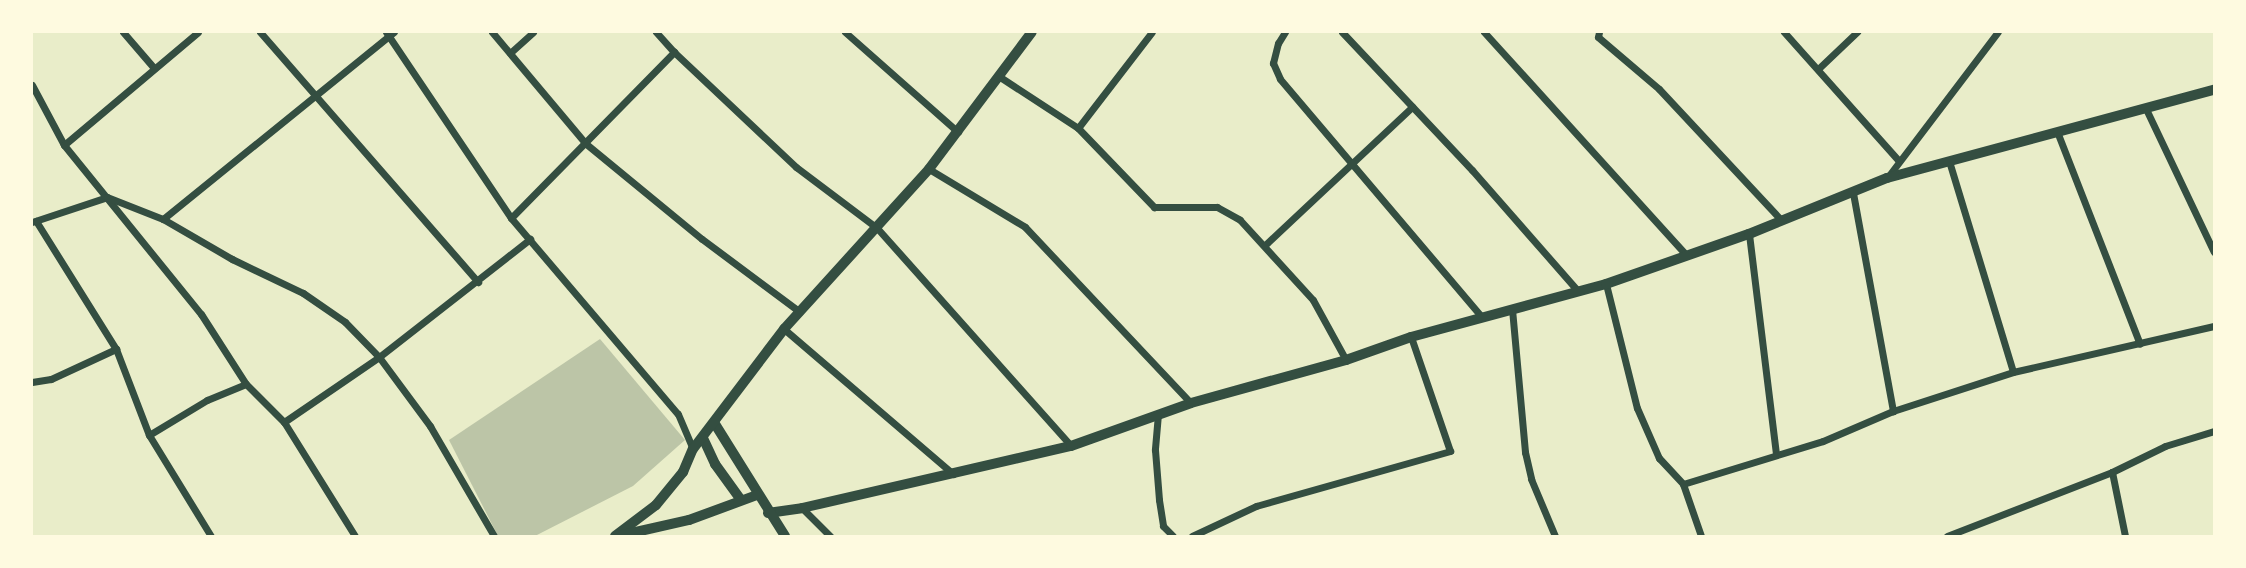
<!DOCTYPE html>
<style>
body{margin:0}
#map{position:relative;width:2246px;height:568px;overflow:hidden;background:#e9edc9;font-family:Poppins,sans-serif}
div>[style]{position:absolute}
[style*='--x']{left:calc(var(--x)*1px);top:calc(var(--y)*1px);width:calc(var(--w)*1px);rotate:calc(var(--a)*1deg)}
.building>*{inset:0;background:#bcc5a7}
.minor>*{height:7px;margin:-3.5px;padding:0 3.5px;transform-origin:3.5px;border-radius:3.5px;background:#344e41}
.tertiary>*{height:10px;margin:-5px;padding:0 5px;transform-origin:5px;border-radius:5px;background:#344e41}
.secondary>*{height:10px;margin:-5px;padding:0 5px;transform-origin:5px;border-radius:5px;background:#344e41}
span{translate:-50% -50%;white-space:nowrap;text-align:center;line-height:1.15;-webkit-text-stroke:7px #fefae0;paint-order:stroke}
.frame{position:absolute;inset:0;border:33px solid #fefae0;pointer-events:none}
</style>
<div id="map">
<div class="building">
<div style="clip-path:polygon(600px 339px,685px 440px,633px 486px,535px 536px,498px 536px,449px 440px)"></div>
</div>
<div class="minor">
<div style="--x:123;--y:32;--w:48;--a:49.3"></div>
<div style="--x:260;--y:32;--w:332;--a:48.9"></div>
<div style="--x:386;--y:32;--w:224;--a:56.1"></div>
<div style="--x:511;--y:218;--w:257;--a:49.6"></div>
<div style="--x:678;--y:414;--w:38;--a:67"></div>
<div style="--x:492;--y:32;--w:145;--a:50"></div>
<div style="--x:585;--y:143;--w:151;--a:39.4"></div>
<div style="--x:702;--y:239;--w:122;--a:36.7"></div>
<div style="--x:656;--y:32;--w:27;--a:48"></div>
<div style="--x:674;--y:52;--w:168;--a:43.3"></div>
<div style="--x:796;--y:167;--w:101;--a:37"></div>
<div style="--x:877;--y:228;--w:292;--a:48.3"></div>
<div style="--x:845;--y:32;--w:151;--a:41.5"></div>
<div style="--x:1285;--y:32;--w:13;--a:122"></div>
<div style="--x:1278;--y:43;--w:21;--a:104"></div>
<div style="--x:1273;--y:63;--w:17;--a:66"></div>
<div style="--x:1280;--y:79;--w:312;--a:49.7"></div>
<div style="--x:1342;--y:32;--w:190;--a:46.7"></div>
<div style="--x:1472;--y:170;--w:159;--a:48.8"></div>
<div style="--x:1484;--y:32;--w:302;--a:47.8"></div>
<div style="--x:1599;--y:32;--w:5;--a:101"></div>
<div style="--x:1598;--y:37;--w:80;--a:40.4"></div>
<div style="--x:1659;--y:89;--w:180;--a:47"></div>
<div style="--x:1784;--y:32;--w:173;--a:48.3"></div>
<div style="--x:510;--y:53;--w:31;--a:-42"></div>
<div style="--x:1818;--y:69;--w:54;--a:-43.5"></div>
<div style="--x:1000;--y:77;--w:93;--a:33.2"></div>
<div style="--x:1078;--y:128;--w:110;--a:46.1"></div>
<div style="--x:1154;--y:207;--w:63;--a:0"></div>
<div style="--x:1217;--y:207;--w:26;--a:29"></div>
<div style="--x:1240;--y:220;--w:108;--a:47.6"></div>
<div style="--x:1313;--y:300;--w:68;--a:61.2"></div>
<div style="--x:32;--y:85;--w:68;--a:61.9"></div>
<div style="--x:64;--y:145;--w:218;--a:51"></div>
<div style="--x:201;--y:314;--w:83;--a:57.3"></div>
<div style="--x:246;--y:384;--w:54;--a:45"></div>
<div style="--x:284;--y:422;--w:134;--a:58.1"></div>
<div style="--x:2146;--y:109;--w:158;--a:64.6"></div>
<div style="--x:1078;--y:128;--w:121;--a:-52.4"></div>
<div style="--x:2058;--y:134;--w:225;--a:68.7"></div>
<div style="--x:64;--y:145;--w:175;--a:-40.1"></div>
<div style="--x:1949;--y:161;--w:220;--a:73.1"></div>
<div style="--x:929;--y:169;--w:112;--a:31.1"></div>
<div style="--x:1025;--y:227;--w:242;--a:46.7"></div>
<div style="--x:1887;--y:178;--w:183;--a:-52.8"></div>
<div style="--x:1853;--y:193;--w:222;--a:79.6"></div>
<div style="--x:511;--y:218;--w:233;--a:-45.5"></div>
<div style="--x:163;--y:219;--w:297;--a:-39"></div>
<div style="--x:36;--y:221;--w:151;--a:58"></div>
<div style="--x:116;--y:349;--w:92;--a:69"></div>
<div style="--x:149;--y:435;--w:119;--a:58.5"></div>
<div style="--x:32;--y:222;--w:79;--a:-18.4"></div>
<div style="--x:107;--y:197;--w:60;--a:21.4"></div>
<div style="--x:163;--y:219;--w:80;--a:30.1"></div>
<div style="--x:232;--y:259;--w:79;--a:25.6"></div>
<div style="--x:303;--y:293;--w:51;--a:34.6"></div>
<div style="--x:345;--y:322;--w:49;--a:45.8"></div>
<div style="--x:379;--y:357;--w:86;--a:53.5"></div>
<div style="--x:430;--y:426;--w:127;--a:59.8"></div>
<div style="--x:1749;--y:234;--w:221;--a:83"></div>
<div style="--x:1265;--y:245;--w:202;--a:-43.2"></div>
<div style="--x:1606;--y:284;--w:128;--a:76"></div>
<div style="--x:1637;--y:408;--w:55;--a:66.3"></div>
<div style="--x:1659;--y:458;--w:35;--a:47"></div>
<div style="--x:1683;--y:484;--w:55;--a:70.9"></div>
<div style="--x:1512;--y:309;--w:144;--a:84.8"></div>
<div style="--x:1525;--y:452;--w:28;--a:77"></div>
<div style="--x:1531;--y:479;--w:62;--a:67.2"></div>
<div style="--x:784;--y:329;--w:223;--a:40.6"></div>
<div style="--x:32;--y:382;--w:19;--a:-9"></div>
<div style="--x:51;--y:379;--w:72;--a:-24.8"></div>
<div style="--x:1158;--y:414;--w:36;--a:95"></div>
<div style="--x:1155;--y:450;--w:50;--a:85.4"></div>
<div style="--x:1159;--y:500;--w:26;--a:81"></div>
<div style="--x:1163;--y:526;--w:14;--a:45"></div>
<div style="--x:284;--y:422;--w:115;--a:-34.4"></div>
<div style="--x:379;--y:357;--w:192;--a:-38"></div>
<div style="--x:149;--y:435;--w:68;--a:-31.1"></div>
<div style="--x:207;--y:400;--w:42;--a:-22.3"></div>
<div style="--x:2112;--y:472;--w:65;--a:78.5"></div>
<div style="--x:1683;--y:484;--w:146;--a:-17.1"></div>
<div style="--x:1823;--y:441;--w:76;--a:-23.2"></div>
<div style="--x:1893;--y:411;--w:126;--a:-18"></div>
<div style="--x:2013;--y:372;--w:206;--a:-12.9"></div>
<div style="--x:802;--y:508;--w:40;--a:45"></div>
<div style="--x:1192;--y:536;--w:71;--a:-25.1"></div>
<div style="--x:1256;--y:506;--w:202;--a:-15.8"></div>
<div style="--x:1450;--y:451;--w:120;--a:-108.9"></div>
<div style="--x:1947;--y:536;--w:177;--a:-21.2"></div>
<div style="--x:2112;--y:472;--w:59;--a:-26.1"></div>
<div style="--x:2165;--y:446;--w:51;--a:-17"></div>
</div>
<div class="tertiary">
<div style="--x:768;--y:513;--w:34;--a:-8"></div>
<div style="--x:802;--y:508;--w:276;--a:-13"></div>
<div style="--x:1071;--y:446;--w:127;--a:-19.7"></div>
<div style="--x:1191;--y:403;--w:161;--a:-15.5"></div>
<div style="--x:1346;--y:360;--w:69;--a:-19.5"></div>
<div style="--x:1411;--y:337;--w:202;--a:-15.2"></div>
<div style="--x:1606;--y:284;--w:151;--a:-19.3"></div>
<div style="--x:1749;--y:234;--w:149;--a:-22.1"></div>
<div style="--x:1887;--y:178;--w:339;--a:-15.1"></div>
</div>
<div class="secondary">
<div style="--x:715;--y:424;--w:132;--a:58"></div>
<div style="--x:703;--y:438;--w:29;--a:65"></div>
<div style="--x:715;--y:464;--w:44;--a:54.2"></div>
<div style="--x:615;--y:536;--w:51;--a:-37.1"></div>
<div style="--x:656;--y:505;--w:43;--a:-50.7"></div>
<div style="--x:683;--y:472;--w:25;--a:-67"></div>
<div style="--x:693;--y:449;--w:151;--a:-52.8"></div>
<div style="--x:784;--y:329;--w:216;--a:-47.8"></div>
<div style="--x:929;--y:169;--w:171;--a:-53.1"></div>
<div style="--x:618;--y:536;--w:73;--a:-12.7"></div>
<div style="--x:689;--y:520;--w:72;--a:-20.2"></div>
</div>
<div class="frame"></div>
</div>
